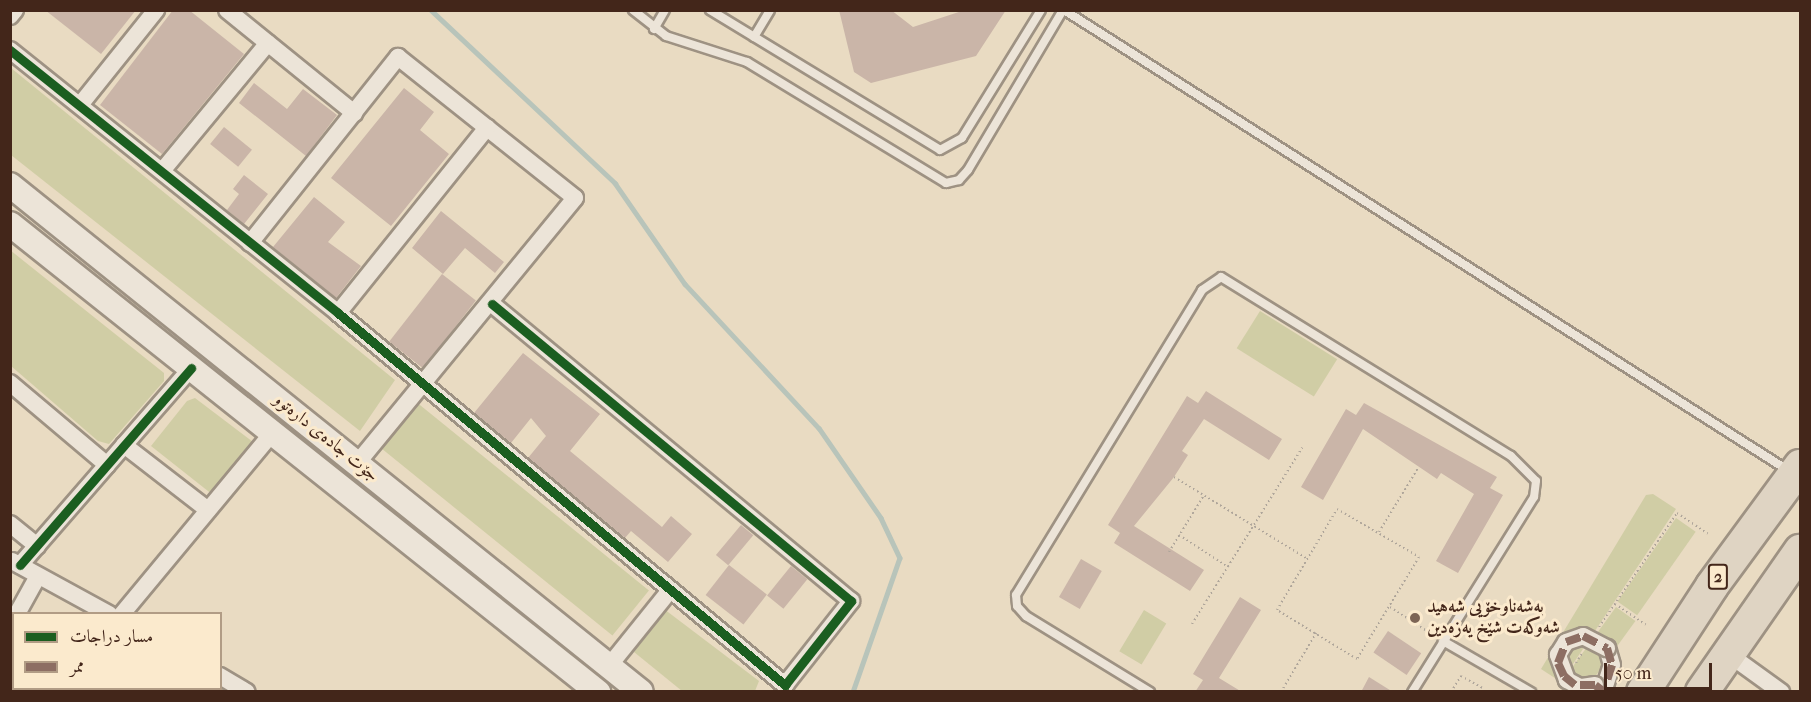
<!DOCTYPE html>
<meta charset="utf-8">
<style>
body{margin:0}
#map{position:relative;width:1811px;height:702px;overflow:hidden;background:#e9dbc2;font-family:"IM FELL French Canon",Amiri,serif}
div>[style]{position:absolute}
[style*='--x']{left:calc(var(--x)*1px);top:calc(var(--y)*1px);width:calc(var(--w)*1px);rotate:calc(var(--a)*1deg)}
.green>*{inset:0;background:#d0cda5;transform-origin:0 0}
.stream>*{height:4.5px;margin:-2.25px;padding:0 2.25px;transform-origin:2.25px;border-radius:2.25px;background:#b8c4ba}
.building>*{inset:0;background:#cab5a8;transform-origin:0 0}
.path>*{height:2px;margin-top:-1px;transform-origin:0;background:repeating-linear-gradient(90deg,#aea59a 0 1.5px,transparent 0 4.5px)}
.roads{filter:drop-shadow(2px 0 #9e9283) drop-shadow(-2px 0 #9e9283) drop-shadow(0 2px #9e9283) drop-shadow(0 -2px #9e9283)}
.lane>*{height:8px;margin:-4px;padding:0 4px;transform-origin:4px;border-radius:4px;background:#ece4d8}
.street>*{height:16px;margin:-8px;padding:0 8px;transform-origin:8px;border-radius:8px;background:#ece4d8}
.secondary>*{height:24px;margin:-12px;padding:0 12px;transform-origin:12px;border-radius:12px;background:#ece4d8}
.highway>*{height:32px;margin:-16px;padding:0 16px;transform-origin:16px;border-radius:16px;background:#dfd4c3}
.bridges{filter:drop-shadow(2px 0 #9e9283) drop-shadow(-2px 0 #9e9283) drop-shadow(0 2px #9e9283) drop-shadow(0 -2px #9e9283)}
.street-bridge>*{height:16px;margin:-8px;padding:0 8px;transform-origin:8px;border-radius:8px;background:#ece4d8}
.quiet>*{height:8px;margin-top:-4px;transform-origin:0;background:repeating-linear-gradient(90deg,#8d6e63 0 15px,transparent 0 23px)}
.cycleway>*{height:9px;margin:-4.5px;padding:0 4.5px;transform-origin:4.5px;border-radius:4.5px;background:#1b5e20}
.dots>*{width:16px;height:16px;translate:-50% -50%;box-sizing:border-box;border:3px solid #fbeacd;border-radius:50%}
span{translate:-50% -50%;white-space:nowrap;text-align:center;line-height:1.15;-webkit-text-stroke:6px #fbeacd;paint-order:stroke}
.shield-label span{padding:2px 4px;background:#fbeacd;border:2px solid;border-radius:4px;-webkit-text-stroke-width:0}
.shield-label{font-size:16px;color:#43261a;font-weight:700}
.street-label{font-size:18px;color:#43261a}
.poi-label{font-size:18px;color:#43261a;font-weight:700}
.left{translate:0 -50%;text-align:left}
.frame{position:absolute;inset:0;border:12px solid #43261a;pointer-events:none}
.legend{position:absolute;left:12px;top:612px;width:210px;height:78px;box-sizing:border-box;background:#fbeacd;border:2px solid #b19c85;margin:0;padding:8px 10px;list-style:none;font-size:18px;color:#43261a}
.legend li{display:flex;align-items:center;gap:12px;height:30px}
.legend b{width:30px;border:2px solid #b19c85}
.scale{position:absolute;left:1604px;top:663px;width:108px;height:27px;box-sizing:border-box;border:3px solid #43261a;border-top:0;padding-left:8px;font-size:18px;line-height:21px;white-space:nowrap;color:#43261a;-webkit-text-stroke:4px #fbeacd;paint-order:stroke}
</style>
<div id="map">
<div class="green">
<div style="clip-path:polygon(11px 68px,395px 380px,360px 431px,11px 155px)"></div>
<div style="clip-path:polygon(10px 250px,164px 373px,164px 381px,109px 444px,98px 441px,11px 366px)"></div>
<div style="left:1260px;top:311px;width:91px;height:44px;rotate:32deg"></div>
<div style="clip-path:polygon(195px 398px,257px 445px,213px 495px,151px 446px,187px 401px)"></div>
<div style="left:415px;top:401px;width:301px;height:58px;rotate:39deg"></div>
<div style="clip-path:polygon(1653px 494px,1676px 509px,1561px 682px,1541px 669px,1646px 495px)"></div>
<div style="left:1676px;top:518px;width:24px;height:102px;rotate:35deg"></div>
<div style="left:1616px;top:607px;width:24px;height:88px;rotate:36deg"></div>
<div style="clip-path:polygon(664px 609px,759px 681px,755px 691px,682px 691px,634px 652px)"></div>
<div style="left:1144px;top:610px;width:26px;height:48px;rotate:31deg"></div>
</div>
<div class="stream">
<div style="--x:431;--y:10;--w:253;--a:43.2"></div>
<div style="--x:615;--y:183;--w:123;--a:55.3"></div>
<div style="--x:685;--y:284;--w:197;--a:47.1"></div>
<div style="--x:819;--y:428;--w:109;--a:55.4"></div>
<div style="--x:881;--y:518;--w:44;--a:64.6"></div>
<div style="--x:900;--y:558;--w:142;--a:109.3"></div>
</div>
<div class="building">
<div style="clip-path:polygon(45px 10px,136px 10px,101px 54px)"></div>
<div style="clip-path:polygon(173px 10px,189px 10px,244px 54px,162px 154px,100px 105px)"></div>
<div style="clip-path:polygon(839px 10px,891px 10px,913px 27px,965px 10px,1006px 10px,976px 56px,871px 83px,854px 72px)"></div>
<div style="clip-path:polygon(254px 83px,287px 109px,303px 89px,337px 115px,306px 156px,239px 103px)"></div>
<div style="clip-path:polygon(404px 88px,434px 112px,420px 130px,449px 154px,391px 226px,331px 178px)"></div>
<div style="left:224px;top:127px;width:36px;height:22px;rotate:39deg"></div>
<div style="clip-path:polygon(244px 175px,268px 194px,244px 224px,227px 210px,239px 194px,233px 189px)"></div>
<div style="clip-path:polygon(314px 197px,345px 222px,328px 242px,361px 266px,336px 298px,273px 247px)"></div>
<div style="clip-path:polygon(441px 211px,504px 262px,495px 273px,465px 248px,443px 274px,412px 248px)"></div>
<div style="left:442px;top:274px;width:43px;height:86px;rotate:38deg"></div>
<div style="clip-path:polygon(523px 353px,600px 414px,570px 451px,662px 527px,671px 516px,692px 534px,668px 562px,631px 531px,625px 538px,528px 458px,546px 436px,531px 418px,511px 443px,474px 413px)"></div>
<div style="clip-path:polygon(1206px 391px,1282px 439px,1269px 460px,1204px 419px,1182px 451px,1188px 455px,1174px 477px,1134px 526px,1204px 570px,1190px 591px,1114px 543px,1120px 533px,1108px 525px,1187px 396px,1198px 403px)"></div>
<div style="clip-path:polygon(1364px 403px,1497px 477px,1490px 488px,1503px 495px,1458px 573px,1436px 561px,1474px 494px,1441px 473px,1437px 479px,1363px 429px,1323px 500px,1301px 487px,1346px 409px,1356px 415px)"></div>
<div style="left:741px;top:525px;width:16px;height:39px;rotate:40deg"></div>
<div style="left:1081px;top:559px;width:24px;height:44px;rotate:30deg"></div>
<div style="left:729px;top:565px;width:48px;height:38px;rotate:38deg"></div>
<div style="left:791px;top:566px;width:21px;height:38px;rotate:39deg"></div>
<div style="clip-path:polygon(1240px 597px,1261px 610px,1219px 678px,1242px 692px,1195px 692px,1203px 680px,1193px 674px)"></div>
<div style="left:1388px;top:631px;width:40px;height:26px;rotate:34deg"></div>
<div style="clip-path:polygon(1369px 677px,1393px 692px,1361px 692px)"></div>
</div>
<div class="path">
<div style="--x:1174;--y:477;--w:157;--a:31.5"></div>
<div style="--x:1337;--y:509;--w:95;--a:30.3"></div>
<div style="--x:1419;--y:557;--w:119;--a:121.3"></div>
<div style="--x:1357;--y:659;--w:94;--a:-148.5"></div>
<div style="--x:1277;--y:610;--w:117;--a:-59.3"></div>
<div style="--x:1379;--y:532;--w:75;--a:-58.6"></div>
<div style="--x:1179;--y:535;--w:59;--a:33.1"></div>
<div style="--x:1169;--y:552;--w:67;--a:-58.4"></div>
<div style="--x:1615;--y:604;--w:37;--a:34"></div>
<div style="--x:1390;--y:607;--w:51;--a:33.1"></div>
<div style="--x:1192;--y:624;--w:208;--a:-58"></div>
<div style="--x:1599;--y:627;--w:138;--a:-55.6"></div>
<div style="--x:1677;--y:513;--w:37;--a:34"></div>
<div style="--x:1576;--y:663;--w:13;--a:-58"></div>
<div style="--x:1281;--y:692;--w:69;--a:-59.3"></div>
<div style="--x:1451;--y:692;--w:19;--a:-58"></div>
<div style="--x:1461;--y:676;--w:26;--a:29"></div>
<div style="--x:1483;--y:692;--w:6;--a:0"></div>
</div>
<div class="roads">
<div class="lane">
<div style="--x:633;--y:10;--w:42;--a:38.2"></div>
<div style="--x:666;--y:36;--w:85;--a:17.8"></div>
<div style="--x:747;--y:62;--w:233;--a:31.3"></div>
<div style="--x:946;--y:183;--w:13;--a:-13"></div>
<div style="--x:959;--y:180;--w:13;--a:-48"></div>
<div style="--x:968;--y:170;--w:186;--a:-59.3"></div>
<div style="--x:710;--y:10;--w:269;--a:31.3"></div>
<div style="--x:940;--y:150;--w:25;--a:-29"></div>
<div style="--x:962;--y:138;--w:150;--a:-58.3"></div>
<div style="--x:1064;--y:10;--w:859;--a:32.45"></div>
<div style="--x:654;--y:29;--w:22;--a:-60"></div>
<div style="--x:754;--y:37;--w:31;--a:-59"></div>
<div style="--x:1443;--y:641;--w:102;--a:30.1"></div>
<div style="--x:1150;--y:692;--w:145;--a:-148.5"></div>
<div style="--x:1026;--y:616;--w:13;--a:-132"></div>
<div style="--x:1017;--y:606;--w:11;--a:-95"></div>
<div style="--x:1016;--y:595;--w:357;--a:-58.6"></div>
<div style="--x:1202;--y:290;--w:23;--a:-34"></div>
<div style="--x:1221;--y:277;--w:341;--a:31.7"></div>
<div style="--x:1511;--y:456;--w:35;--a:45"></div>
<div style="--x:1536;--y:481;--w:16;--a:97"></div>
<div style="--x:1534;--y:497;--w:230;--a:122"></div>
</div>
<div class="street">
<div style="--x:227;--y:10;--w:164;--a:39"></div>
<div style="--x:10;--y:16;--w:8;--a:-50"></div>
<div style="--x:10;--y:50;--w:420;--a:38.7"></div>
<div style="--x:338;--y:313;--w:582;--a:39.77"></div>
<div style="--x:785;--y:685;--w:107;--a:-51.8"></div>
<div style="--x:851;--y:601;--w:466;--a:-140.4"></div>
<div style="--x:80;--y:105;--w:122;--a:-51.3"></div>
<div style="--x:162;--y:171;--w:166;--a:-50.4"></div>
<div style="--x:250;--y:243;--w:238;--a:-51.5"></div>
<div style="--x:398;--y:57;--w:226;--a:38.5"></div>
<div style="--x:575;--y:198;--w:343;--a:129.4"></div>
<div style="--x:338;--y:313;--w:238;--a:-51.2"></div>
<div style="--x:10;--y:383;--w:127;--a:40.2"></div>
<div style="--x:124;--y:445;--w:106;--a:37.7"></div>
<div style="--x:10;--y:524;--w:35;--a:39"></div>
<div style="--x:12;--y:561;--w:111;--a:28.7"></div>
<div style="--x:20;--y:565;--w:261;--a:-49"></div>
<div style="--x:17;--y:614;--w:43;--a:-61.1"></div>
<div style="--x:122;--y:614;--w:236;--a:-50.3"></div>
<div style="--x:1727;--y:653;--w:67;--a:35.8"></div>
<div style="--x:609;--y:666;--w:97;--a:-51.2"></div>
<div style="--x:220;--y:676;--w:31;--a:31"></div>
<div style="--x:1605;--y:686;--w:22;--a:-72"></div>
<div style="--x:1612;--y:665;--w:18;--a:-106"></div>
<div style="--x:23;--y:688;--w:6;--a:39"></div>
</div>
<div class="secondary">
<div style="--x:10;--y:185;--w:809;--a:38.78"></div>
<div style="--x:10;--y:224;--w:752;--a:38.52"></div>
</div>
<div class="highway">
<div style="--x:1643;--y:692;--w:126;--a:-56.9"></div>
<div style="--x:1712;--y:586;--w:149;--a:-53.7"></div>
<div style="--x:1702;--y:692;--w:172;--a:-55.2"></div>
</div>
</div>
<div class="bridges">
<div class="street-bridge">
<div style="--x:1595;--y:685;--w:15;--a:172"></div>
<div style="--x:1580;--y:687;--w:15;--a:-152"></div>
<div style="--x:1567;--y:680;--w:27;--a:-110"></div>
<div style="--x:1558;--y:655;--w:15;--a:-58"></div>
<div style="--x:1566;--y:642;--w:18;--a:-19"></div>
<div style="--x:1583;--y:636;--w:27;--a:27"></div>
</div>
</div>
<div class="quiet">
<div style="--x:1604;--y:692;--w:11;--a:-142"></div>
<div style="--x:1595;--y:685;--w:20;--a:180"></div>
<div style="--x:1575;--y:685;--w:14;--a:-141"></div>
<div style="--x:1564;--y:676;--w:14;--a:-115"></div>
<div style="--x:1558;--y:663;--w:22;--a:-69"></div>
<div style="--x:1566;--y:642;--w:18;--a:-19"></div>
<div style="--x:1583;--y:636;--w:27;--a:27"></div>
<div style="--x:1607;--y:648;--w:18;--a:74"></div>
<div style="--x:1612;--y:665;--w:22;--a:108"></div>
</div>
<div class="cycleway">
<div style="--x:10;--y:50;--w:420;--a:38.7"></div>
<div style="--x:338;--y:313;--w:582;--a:39.77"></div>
<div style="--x:785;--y:685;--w:107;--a:-51.8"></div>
<div style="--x:851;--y:601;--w:466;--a:-140.4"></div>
<div style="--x:20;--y:565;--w:261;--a:-49"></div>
</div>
<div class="dots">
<div style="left:1415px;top:618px;background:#7d6555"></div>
</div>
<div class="shield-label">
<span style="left:1718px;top:577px">2</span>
</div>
<div class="street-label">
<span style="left:326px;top:438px;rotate:39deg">جۆت جادەی دارەتوو</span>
</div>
<div class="poi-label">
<span class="left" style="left:1427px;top:618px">بەشەناوخۆیی شەهید<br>شەوکەت شێخ یەزەدین</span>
</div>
<div class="frame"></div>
<ul class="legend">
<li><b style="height:8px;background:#1b5e20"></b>مسار دراجات</li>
<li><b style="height:8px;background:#8d6e63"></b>ممر</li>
</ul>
<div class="scale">50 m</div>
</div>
